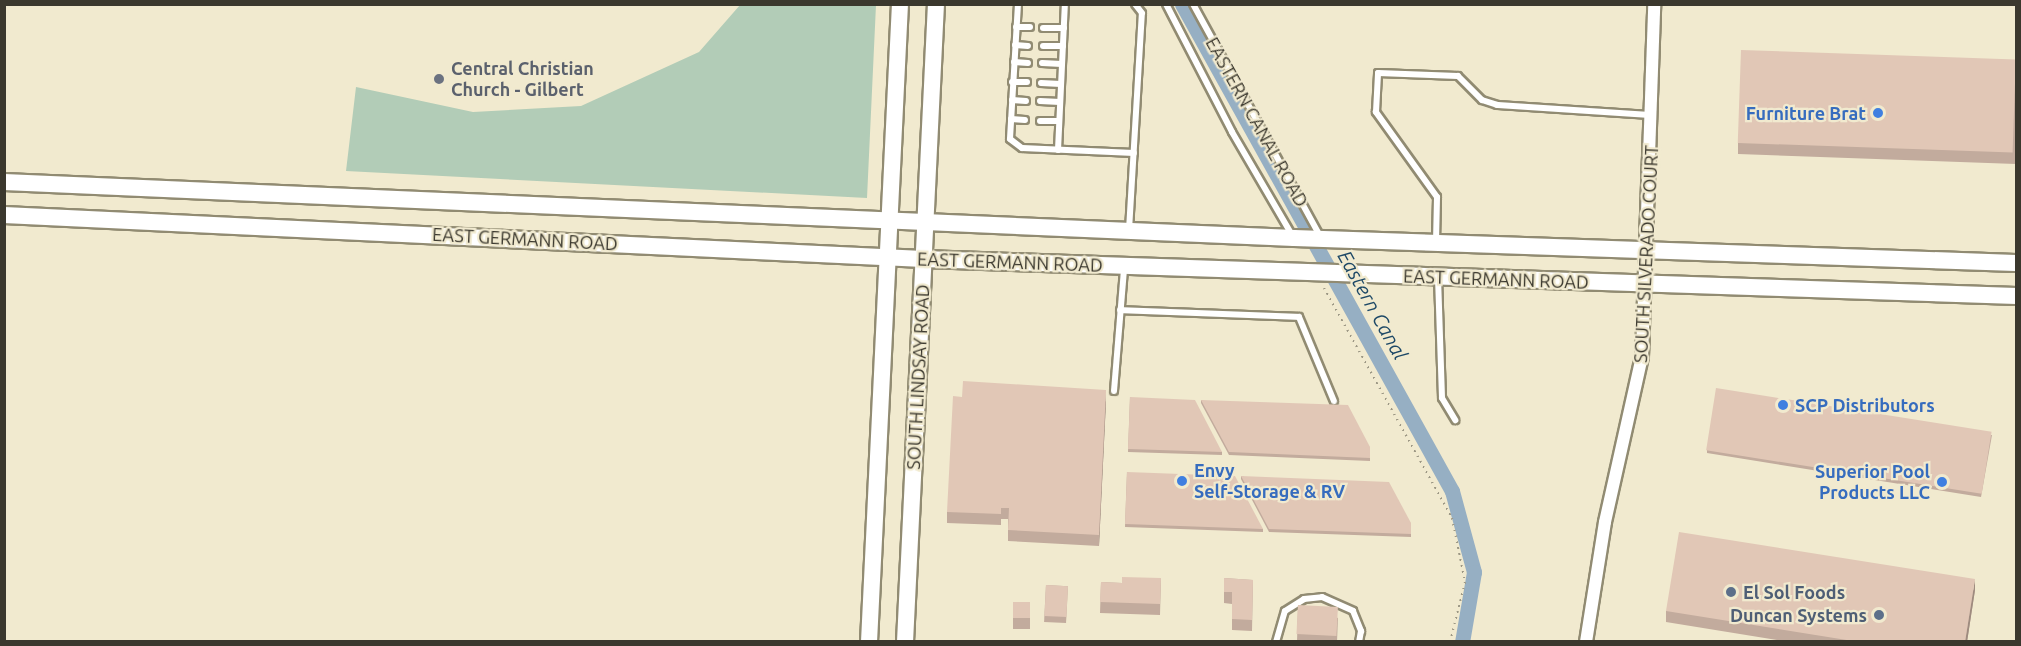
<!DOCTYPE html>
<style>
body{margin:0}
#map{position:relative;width:2021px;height:646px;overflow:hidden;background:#f1eacf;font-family:Ubuntu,sans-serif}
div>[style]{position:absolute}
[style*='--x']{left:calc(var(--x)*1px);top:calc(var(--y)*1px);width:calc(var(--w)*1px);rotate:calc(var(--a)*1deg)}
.green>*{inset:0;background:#b2ccb7}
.canal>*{height:15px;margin:-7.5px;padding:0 7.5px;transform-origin:7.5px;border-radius:7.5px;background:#96afc3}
.path>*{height:2px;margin-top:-1px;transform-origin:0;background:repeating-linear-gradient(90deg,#9c9784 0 1.5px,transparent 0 6px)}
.roads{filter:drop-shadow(2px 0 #918b72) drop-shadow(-2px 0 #918b72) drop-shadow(0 2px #918b72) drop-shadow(0 -2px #918b72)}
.service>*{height:6px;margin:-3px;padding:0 3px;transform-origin:3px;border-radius:3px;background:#fff}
.minor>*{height:12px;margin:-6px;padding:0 6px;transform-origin:6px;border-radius:6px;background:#fff}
.secondary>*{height:16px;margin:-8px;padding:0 8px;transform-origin:8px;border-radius:8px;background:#fff}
.wall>*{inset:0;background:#c2ab9d;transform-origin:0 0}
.shaded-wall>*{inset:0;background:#9e8b7f}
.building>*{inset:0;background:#e1c7b6;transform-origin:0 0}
.dots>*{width:16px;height:16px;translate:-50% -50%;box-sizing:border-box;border:3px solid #f1eacf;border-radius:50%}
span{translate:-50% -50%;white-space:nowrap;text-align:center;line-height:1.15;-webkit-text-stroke:4.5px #f1eacf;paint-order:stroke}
.worship-label{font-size:18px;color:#5b616d;font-weight:700}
.left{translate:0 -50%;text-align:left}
.shop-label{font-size:18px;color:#366cbe;font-weight:700}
.right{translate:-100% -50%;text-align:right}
.street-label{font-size:18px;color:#3b382e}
.service-label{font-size:18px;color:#4e5e75;font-weight:700}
.water-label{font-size:20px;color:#1d4866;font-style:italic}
.frame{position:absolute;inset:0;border:6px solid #3b382e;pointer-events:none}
</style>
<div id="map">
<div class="green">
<div style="clip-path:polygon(740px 5px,876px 5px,867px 198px,346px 171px,356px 87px,473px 112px,581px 106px,699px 52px)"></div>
</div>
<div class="canal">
<div style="--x:1182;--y:4;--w:557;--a:61"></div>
<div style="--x:1452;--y:491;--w:84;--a:74.8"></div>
<div style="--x:1474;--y:572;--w:71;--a:99.7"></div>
</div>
<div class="path">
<div style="--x:1324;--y:288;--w:263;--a:60.9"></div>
<div style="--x:1452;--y:518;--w:65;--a:78.5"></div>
<div style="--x:1465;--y:582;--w:62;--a:104"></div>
</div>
<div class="roads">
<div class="service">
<div style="--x:1018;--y:4;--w:135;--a:93.4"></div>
<div style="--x:1010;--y:139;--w:15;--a:37"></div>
<div style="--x:1022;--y:148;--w:112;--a:2.6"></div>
<div style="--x:1166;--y:4;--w:144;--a:62.7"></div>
<div style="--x:1232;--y:132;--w:119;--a:59.8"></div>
<div style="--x:1193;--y:4;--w:264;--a:61.3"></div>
<div style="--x:1016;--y:27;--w:14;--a:0"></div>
<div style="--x:1043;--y:28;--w:21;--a:0"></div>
<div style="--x:1015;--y:45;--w:13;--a:4"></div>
<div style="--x:1043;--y:46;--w:20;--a:0"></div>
<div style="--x:1014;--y:62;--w:14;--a:4"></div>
<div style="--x:1042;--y:63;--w:20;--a:3"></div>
<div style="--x:1012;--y:82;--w:15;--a:0"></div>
<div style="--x:1041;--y:83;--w:20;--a:3"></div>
<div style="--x:1012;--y:100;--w:14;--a:4"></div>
<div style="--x:1040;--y:101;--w:20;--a:3"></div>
<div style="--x:1011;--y:119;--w:14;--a:4"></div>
<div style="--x:1040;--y:121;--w:19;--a:0"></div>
<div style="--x:1058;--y:150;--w:146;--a:-87.3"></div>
<div style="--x:1129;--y:230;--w:217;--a:-86.6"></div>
<div style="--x:1142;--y:13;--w:11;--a:-128"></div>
<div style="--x:1436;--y:242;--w:45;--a:-88.7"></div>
<div style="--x:1437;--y:197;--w:105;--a:-125.7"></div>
<div style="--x:1376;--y:112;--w:39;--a:-87"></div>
<div style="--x:1378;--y:73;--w:80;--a:2.1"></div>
<div style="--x:1458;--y:76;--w:34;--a:45"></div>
<div style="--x:1482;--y:100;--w:16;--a:18"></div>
<div style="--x:1497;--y:105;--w:154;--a:3.7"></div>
<div style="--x:1438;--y:277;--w:121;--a:88.1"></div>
<div style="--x:1442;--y:398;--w:26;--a:59"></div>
<div style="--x:1120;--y:310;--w:179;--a:2.2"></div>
<div style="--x:1299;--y:317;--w:91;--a:67.4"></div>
<div style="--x:1114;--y:391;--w:122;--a:-85.3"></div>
<div style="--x:1276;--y:642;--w:32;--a:-74"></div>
<div style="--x:1285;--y:611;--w:22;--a:-32"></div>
<div style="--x:1304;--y:599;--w:18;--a:-6"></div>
<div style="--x:1322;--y:597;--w:34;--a:24"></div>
<div style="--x:1353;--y:611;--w:22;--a:68"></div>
<div style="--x:1361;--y:631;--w:11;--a:100"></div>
</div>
<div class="minor">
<div style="--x:1586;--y:642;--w:121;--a:-81"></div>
<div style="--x:1605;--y:522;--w:170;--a:-77.4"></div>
<div style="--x:1642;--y:356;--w:352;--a:-88"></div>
</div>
<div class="secondary">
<div style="--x:4;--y:182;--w:1291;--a:2.49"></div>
<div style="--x:1294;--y:238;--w:722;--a:1.98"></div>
<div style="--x:4;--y:215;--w:920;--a:2.74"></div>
<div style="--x:923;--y:259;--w:1094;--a:1.94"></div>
<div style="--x:869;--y:642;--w:639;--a:-87.22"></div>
<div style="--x:905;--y:642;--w:639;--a:-87.22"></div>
</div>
</div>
<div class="wall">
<div style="clip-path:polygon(2016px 60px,2016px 164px,1738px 154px,1738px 143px)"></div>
<div style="clip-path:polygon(1130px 397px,1222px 452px,1222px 455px,1128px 452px)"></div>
<div style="clip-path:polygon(1201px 400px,1370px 447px,1370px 461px,1229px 455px,1201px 403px)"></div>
<div style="clip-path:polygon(1106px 401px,1099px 546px,1008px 541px,1008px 519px,1001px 519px,1001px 525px,947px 523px,947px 512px)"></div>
<div style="clip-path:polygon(1992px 435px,1981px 497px,1707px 453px,1707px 450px)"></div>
<div style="clip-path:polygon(1127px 472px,1263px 529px,1263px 532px,1125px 527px)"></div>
<div style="clip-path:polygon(1241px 476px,1411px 523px,1411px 537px,1269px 532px,1241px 479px)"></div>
<div style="clip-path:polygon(1161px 578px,1160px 615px,1100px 613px,1101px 582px,1122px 583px)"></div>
<div style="clip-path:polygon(1224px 578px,1253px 580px,1252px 631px,1232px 630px,1232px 604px,1224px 603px)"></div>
<div style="left:1046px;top:585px;width:22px;height:37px;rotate:3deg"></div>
<div style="clip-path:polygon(1975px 590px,1967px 642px,1789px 642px,1666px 622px,1666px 611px)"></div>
<div style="left:1013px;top:602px;width:17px;height:27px"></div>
<div style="clip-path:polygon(1298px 605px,1338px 618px,1337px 642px,1297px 642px)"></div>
</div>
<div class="shaded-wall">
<div style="clip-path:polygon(1106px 390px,1106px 401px,1099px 546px,1099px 535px)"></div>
<div style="clip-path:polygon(1975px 579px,1975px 590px,1967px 642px,1965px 642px)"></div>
</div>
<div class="building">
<div style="left:1741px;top:50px;width:275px;height:93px;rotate:2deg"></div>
<div style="clip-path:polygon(963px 381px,1106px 390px,1099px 535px,1008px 530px,1009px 508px,1001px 508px,1001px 514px,947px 512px,953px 396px,962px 397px)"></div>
<div style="left:1716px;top:388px;width:279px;height:63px;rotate:9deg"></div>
<div style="clip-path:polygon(1130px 397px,1195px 400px,1222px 452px,1128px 449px)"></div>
<div style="clip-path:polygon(1201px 400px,1348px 405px,1370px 447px,1370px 458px,1229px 452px)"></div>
<div style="clip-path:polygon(1127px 472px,1235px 476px,1263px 529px,1125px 524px)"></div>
<div style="clip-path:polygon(1241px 476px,1389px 482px,1411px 523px,1411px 534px,1269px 529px)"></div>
<div style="clip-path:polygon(1679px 532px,1975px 579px,1965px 642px,1859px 642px,1666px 611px)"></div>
<div style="clip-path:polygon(1122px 577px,1161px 578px,1160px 604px,1100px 602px,1101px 582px,1122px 583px)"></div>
<div style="clip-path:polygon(1224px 578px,1253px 580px,1252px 620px,1232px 619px,1232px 592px,1224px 592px)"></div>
<div style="left:1046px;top:585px;width:22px;height:31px;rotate:3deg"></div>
<div style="left:1013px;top:602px;width:17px;height:16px"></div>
<div style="left:1298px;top:605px;width:40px;height:29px;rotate:3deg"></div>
</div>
<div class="dots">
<div style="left:439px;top:79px;background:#6b7280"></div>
<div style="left:1878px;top:113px;background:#3f7fe0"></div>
<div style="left:1783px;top:405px;background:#3f7fe0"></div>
<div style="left:1182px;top:481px;background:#3f7fe0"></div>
<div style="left:1942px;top:482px;background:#3f7fe0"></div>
<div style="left:1731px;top:592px;background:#5c6f8a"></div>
<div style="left:1879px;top:615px;background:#5c6f8a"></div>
</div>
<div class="worship-label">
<span class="left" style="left:451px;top:79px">Central Christian<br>Church - Gilbert</span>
</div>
<div class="shop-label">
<span class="right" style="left:1866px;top:113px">Furniture Brat</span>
<span class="left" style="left:1795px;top:405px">SCP Distributors</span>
<span class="left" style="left:1194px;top:481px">Envy<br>Self-Storage &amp; RV</span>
<span class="right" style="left:1930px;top:482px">Superior Pool<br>Products LLC</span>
</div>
<div class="street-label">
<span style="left:1257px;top:122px;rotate:61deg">EASTERN CANAL ROAD</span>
<span style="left:525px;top:239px;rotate:3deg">EAST GERMANN ROAD</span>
<span style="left:1646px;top:254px;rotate:-87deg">SOUTH SILVERADO COURT</span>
<span style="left:1010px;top:262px;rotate:2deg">EAST GERMANN ROAD</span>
<span style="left:1496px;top:279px;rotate:2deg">EAST GERMANN ROAD</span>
<span style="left:918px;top:377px;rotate:-87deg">SOUTH LINDSAY ROAD</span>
</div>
<div class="service-label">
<span class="left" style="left:1743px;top:592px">El Sol Foods</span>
<span class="right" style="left:1867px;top:615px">Duncan Systems</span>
</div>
<div class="water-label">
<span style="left:1373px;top:305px;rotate:61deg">Eastern Canal</span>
</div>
<div class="frame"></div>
</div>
